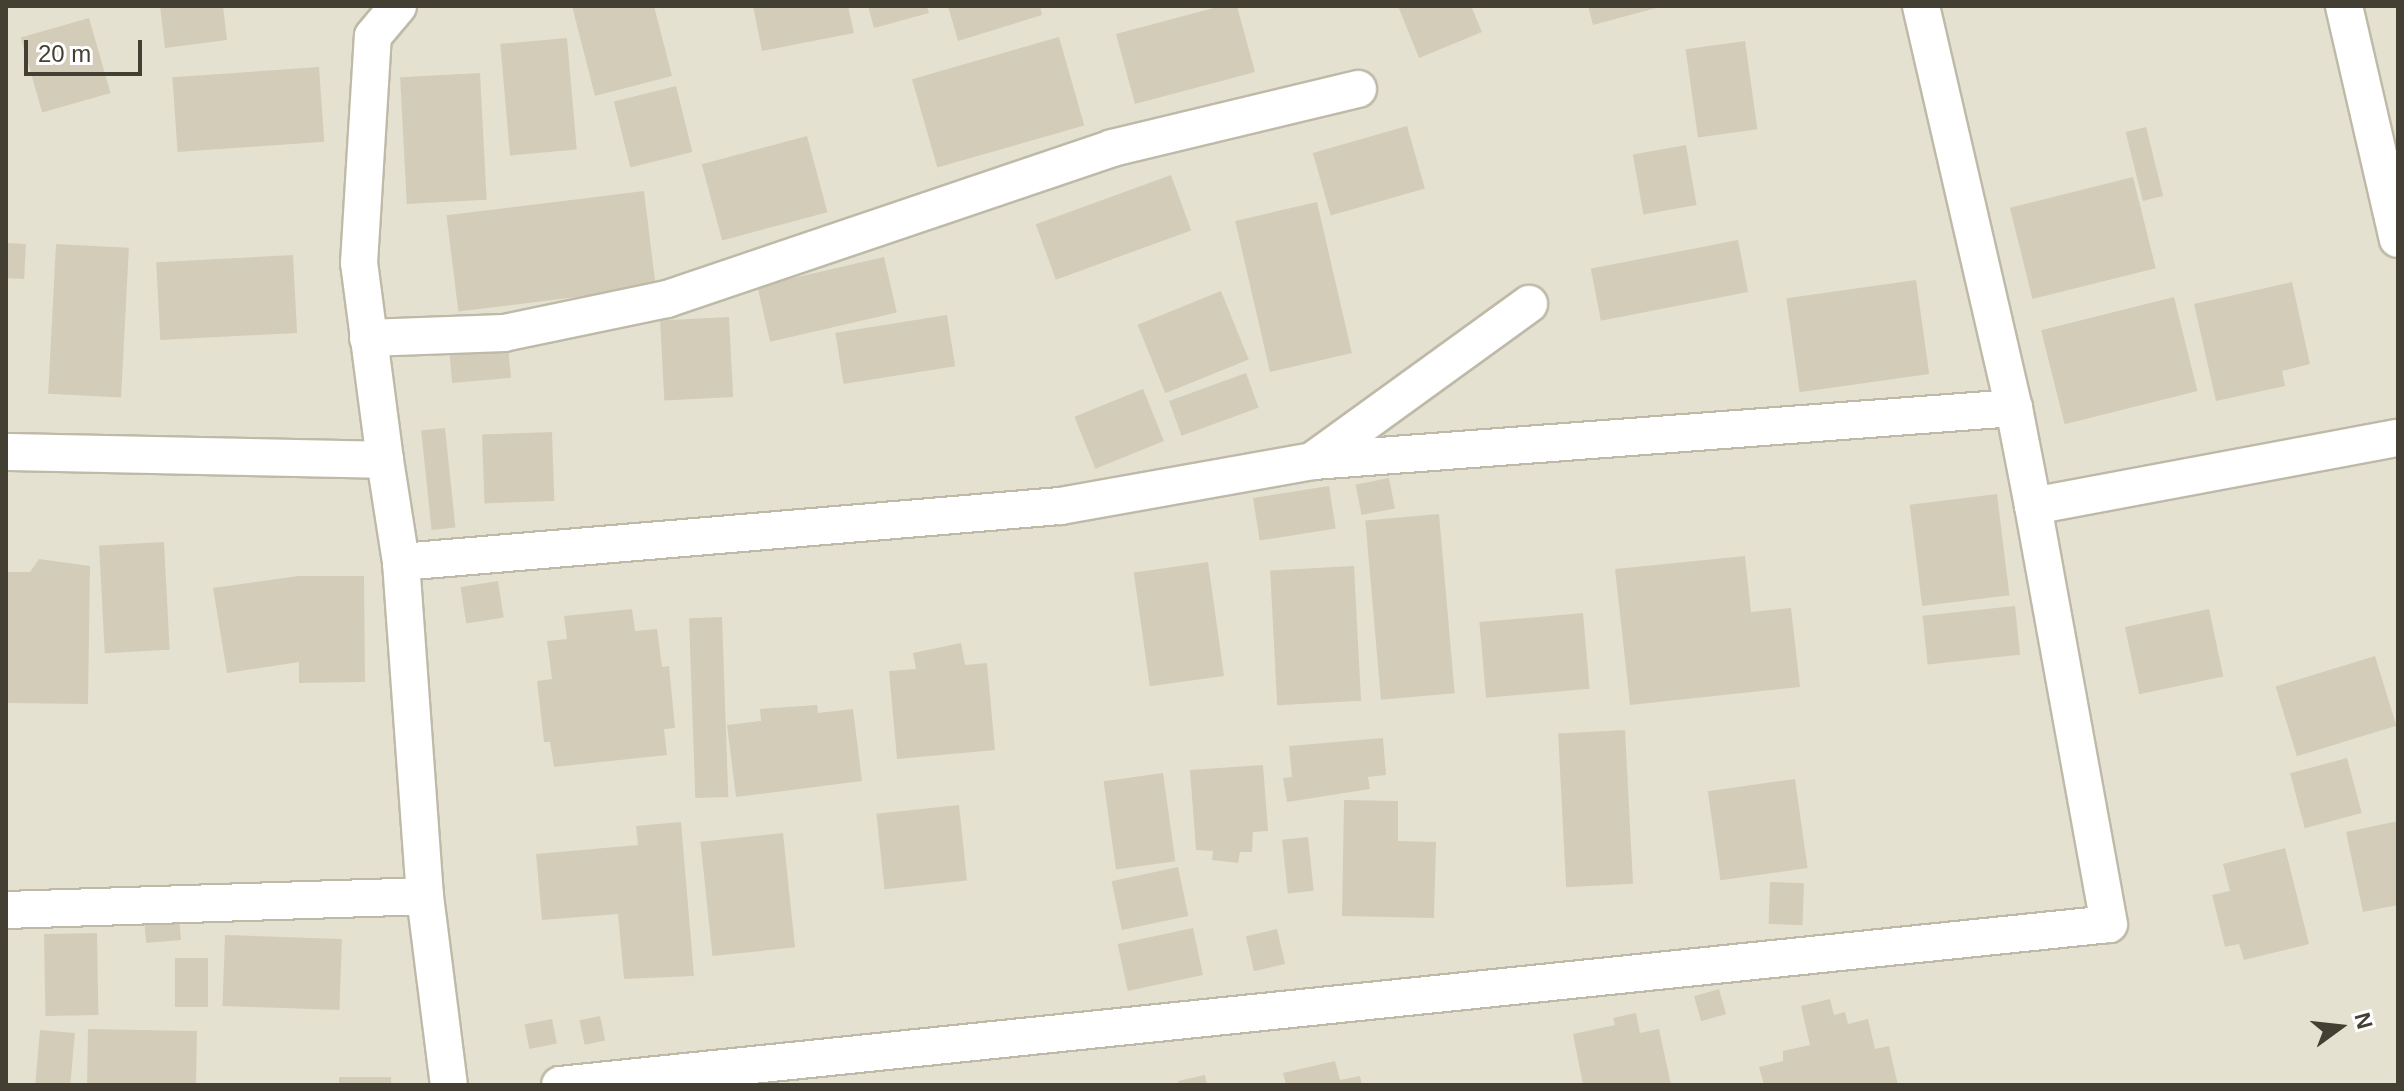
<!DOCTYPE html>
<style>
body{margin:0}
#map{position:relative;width:2404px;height:1091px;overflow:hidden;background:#f1efe3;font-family:Arial,sans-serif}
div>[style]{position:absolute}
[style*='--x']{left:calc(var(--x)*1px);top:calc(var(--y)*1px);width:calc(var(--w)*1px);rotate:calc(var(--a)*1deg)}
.residential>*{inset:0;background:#e5e1d1;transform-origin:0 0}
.building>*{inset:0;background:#d3ccb8;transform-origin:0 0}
.roads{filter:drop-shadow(2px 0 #bfbaa8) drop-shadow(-2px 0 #bfbaa8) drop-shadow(0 2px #bfbaa8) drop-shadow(0 -2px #bfbaa8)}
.street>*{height:36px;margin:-18px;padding:0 18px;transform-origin:18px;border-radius:18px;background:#fff}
span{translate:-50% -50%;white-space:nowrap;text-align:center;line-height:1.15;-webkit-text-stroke:7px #fff;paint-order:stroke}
.frame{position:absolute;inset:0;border:8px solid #433f33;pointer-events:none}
.north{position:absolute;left:2300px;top:987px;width:80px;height:80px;-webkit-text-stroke:6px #fff;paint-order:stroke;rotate:75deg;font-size:22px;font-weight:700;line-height:32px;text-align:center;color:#433f33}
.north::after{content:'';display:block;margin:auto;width:28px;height:36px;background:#433f33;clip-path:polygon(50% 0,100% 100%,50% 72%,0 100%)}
.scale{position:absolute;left:24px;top:40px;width:118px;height:36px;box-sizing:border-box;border:4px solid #433f33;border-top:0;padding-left:10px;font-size:24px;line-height:28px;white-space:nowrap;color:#433f33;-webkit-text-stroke:6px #fff;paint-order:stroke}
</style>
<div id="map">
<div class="residential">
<div style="left:6px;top:6px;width:2392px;height:1079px"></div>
</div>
<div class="building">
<div style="clip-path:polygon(160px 6px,223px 6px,227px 40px,165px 48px)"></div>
<div style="clip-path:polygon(572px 6px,654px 6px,672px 76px,595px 96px)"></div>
<div style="clip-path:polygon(753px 6px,848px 6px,854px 33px,762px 51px)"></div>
<div style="clip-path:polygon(868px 6px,927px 6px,929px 13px,874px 28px)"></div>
<div style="clip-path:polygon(948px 6px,1040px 6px,1042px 15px,958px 41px)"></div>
<div style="clip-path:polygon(1221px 6px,1237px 6px,1255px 72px,1135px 104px,1116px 34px)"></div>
<div style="clip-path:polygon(1398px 6px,1471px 6px,1482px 32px,1419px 58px)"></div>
<div style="clip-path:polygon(1588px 6px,1660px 6px,1660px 7px,1593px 25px)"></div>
<div style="left:89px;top:18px;width:78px;height:71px;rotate:74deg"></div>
<div style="left:1059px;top:37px;width:92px;height:153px;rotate:74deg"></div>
<div style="left:567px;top:38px;width:112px;height:67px;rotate:85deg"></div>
<div style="left:1745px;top:41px;width:89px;height:60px;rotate:82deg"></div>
<div style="left:319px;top:67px;width:75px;height:147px;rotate:86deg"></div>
<div style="left:480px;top:73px;width:127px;height:80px;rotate:87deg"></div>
<div style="left:676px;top:86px;width:68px;height:64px;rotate:76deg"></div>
<div style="left:1407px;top:126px;width:65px;height:98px;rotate:74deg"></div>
<div style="left:2146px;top:127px;width:71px;height:21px;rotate:76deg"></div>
<div style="left:807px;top:136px;width:79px;height:109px;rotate:75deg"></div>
<div style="left:1686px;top:145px;width:61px;height:54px;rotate:80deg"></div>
<div style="left:1171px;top:175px;width:59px;height:144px;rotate:70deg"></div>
<div style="left:2133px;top:177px;width:94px;height:127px;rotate:76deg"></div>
<div style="left:644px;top:191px;width:97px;height:199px;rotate:83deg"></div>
<div style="left:1317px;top:202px;width:155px;height:84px;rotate:77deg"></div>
<div style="left:1738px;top:240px;width:53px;height:150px;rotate:79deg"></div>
<div style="left:6px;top:243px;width:20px;height:35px;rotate:3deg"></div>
<div style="left:56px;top:244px;width:73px;height:150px;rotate:3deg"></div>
<div style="left:293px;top:255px;width:78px;height:137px;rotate:87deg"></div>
<div style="left:884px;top:257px;width:57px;height:130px;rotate:77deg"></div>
<div style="left:1916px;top:280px;width:95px;height:131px;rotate:82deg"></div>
<div style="clip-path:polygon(2292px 282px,2310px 364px,2282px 371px,2285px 386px,2216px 401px,2194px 304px)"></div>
<div style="left:1221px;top:291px;width:74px;height:90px;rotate:68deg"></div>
<div style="left:2174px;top:297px;width:97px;height:137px;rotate:76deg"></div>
<div style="left:947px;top:315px;width:52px;height:113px;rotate:81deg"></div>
<div style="left:729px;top:317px;width:80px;height:69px;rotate:87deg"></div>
<div style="left:508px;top:345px;width:33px;height:59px;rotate:85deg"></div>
<div style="left:1246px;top:373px;width:37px;height:82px;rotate:70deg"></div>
<div style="left:1143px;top:389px;width:56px;height:74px;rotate:68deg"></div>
<div style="left:445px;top:428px;width:100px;height:24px;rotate:84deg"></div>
<div style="left:552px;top:432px;width:69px;height:70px;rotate:88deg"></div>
<div style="left:1389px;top:478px;width:31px;height:34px;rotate:79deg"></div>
<div style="left:1329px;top:486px;width:43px;height:77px;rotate:81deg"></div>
<div style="left:1997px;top:494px;width:102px;height:88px;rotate:83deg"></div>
<div style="left:1439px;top:514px;width:180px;height:74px;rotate:85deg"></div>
<div style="left:164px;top:542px;width:108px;height:65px;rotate:87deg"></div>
<div style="clip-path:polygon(1745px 556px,1751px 612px,1791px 608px,1800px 687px,1630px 705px,1615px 569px)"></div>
<div style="clip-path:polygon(39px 559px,90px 566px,88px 704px,6px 703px,6px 572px,30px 572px)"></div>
<div style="left:1208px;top:562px;width:115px;height:75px;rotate:82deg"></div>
<div style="left:1354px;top:566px;width:135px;height:84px;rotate:87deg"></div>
<div style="clip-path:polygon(298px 576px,364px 576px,365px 682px,299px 683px,299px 662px,227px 673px,213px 588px)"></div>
<div style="left:498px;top:581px;width:37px;height:38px;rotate:81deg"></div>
<div style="left:2015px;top:606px;width:49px;height:93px;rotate:84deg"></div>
<div style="clip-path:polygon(632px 609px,635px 631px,657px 629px,662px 667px,669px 666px,675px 728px,664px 729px,667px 755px,554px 767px,550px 742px,544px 742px,537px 681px,552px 679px,547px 641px,567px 639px,564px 616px)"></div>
<div style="left:2209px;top:609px;width:69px;height:86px;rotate:78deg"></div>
<div style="left:1583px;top:613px;width:76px;height:104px;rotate:85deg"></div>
<div style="left:722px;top:617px;width:180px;height:33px;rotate:88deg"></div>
<div style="clip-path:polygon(961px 643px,965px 665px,987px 663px,995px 750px,897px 759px,889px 671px,916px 669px,913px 653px)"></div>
<div style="left:2375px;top:656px;width:73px;height:104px;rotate:73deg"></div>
<div style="clip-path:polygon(817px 705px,818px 713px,853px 709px,862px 781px,736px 797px,727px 725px,761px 721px,760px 709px)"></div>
<div style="left:1625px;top:730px;width:154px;height:67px;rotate:87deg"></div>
<div style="clip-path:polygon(1383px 738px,1386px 775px,1368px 777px,1370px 789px,1287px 802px,1283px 778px,1292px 777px,1289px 746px)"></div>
<div style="left:2347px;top:758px;width:57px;height:59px;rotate:75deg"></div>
<div style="clip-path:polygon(1263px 765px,1268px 831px,1253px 832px,1252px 852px,1240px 852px,1238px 863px,1212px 860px,1213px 851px,1196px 850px,1190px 770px)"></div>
<div style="left:1163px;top:773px;width:89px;height:60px;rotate:82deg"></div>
<div style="left:1795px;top:779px;width:90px;height:88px;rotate:82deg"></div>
<div style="clip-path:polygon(1344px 800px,1398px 801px,1398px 841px,1436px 842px,1434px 918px,1342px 916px)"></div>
<div style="left:959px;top:805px;width:76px;height:83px;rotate:84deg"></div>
<div style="clip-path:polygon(2398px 821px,2398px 905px,2363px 912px,2346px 832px)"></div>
<div style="clip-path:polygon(681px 822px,694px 976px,624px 979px,618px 914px,542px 920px,536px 854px,638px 845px,636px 826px)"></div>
<div style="left:783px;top:833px;width:115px;height:83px;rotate:84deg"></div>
<div style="left:1308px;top:837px;width:54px;height:26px;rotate:84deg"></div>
<div style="clip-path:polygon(2285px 848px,2309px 944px,2244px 960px,2239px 944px,2225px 947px,2212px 895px,2230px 891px,2223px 864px)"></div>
<div style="left:1178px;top:867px;width:50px;height:68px;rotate:78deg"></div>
<div style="left:1770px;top:882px;width:34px;height:42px;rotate:2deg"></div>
<div style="left:179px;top:917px;width:23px;height:35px;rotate:85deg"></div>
<div style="left:1193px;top:928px;width:48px;height:77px;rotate:78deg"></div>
<div style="left:1277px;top:929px;width:36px;height:32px;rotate:77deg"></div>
<div style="left:97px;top:933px;width:82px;height:53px;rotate:89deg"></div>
<div style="left:225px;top:935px;width:117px;height:71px;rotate:2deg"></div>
<div style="left:175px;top:958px;width:33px;height:49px"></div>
<div style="left:1719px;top:989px;width:26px;height:26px;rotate:74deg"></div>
<div style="clip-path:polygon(1830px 999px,1834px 1015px,1845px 1012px,1848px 1024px,1868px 1019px,1875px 1049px,1889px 1046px,1898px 1085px,1764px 1085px,1759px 1067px,1783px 1061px,1783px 1051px,1810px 1045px,1801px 1006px)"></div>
<div style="clip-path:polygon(1636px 1013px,1640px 1033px,1659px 1029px,1671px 1085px,1583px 1085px,1573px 1034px,1615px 1025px,1613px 1018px)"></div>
<div style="left:600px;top:1016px;width:25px;height:21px;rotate:78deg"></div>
<div style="left:552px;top:1019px;width:25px;height:28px;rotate:79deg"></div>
<div style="left:88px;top:1029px;width:109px;height:56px;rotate:1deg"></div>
<div style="left:40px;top:1030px;width:35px;height:53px;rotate:5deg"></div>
<div style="clip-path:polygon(1335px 1061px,1340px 1080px,1360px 1076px,1362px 1085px,1286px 1085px,1283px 1073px)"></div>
<div style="clip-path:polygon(1205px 1075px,1207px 1085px,1179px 1085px,1178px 1081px)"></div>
<div style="left:391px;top:1077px;width:8px;height:52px;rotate:90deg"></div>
</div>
<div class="roads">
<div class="street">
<div style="--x:1921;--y:6;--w:413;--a:77"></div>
<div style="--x:2344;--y:6;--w:239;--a:77"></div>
<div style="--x:368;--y:338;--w:136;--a:-2.1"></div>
<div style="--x:504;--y:333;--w:167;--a:-11.8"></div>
<div style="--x:667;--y:299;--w:470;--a:-18.7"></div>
<div style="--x:1112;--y:148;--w:253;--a:-13.5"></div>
<div style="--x:6;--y:452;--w:379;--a:1.2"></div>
<div style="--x:385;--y:460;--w:103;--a:81.1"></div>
<div style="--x:401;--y:562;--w:335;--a:85.9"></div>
<div style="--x:425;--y:896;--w:191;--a:82.8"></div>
<div style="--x:385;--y:460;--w:199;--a:-97.5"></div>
<div style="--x:359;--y:263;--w:227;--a:-86.5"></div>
<div style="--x:373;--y:36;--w:39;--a:-50"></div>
<div style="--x:1314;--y:461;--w:702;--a:-4.33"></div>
<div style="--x:2014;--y:408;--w:100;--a:79"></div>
<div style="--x:2033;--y:506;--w:371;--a:-10.6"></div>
<div style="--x:401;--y:562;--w:661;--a:-4.86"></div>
<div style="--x:1060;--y:506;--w:256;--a:-10.1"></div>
<div style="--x:1312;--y:461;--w:268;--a:-35.9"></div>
<div style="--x:6;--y:910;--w:419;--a:-1.9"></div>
<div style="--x:560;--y:1085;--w:1557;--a:-5.93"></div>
<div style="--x:2109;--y:924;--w:425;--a:-100.3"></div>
</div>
</div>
<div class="frame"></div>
<div class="north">N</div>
<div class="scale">20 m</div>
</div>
